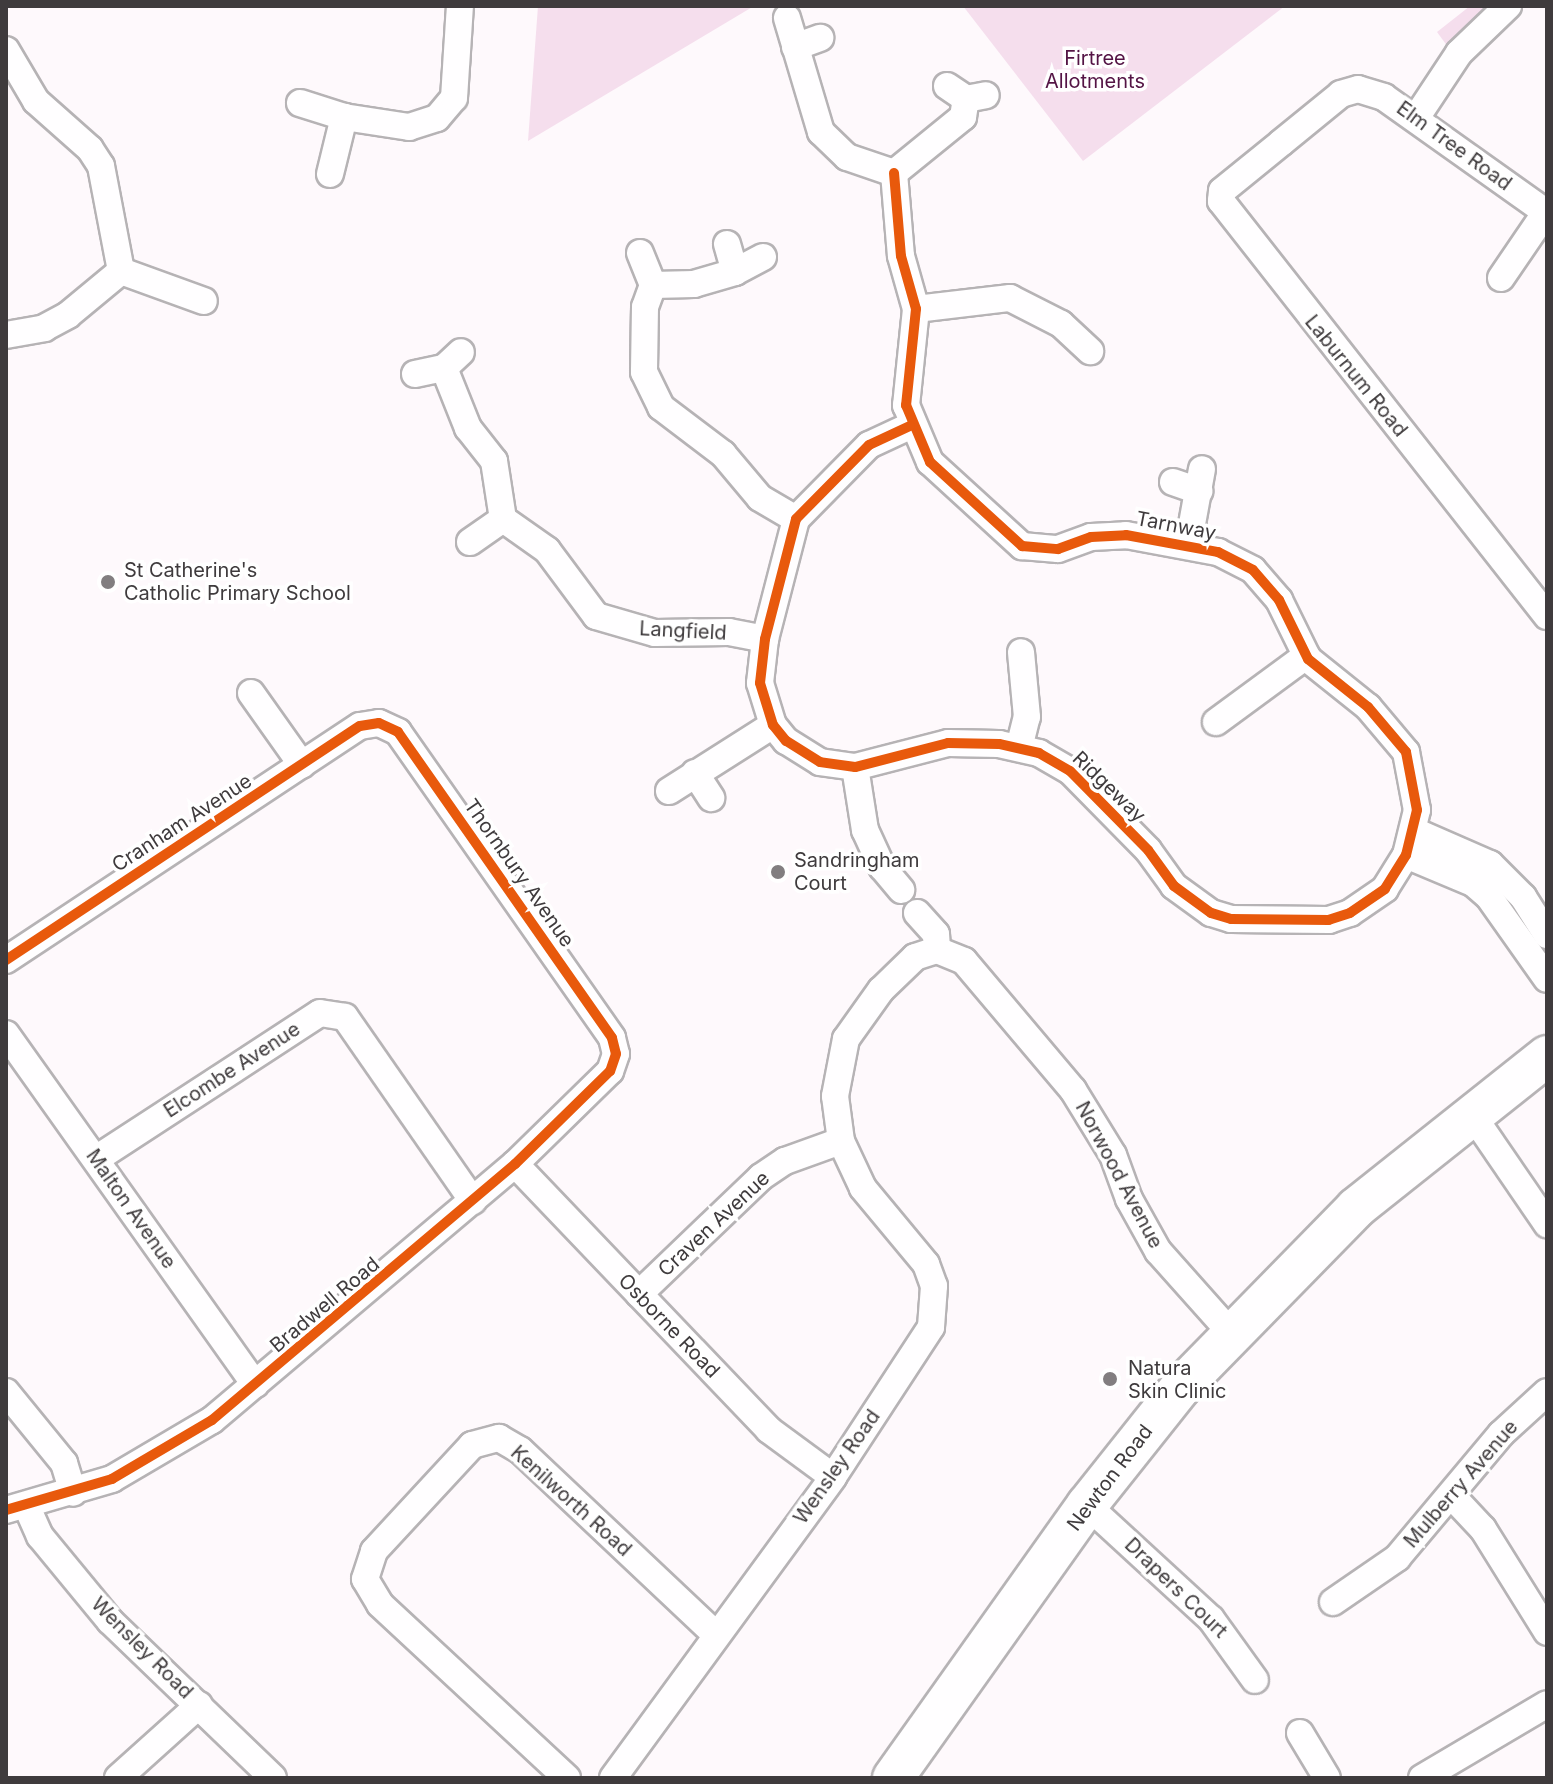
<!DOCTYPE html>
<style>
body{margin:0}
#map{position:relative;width:1553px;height:1784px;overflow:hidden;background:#fef9fc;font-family:Inter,sans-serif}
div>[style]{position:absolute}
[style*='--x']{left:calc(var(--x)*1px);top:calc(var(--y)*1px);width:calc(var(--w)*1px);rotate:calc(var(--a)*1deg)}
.green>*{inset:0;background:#f5deed}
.roads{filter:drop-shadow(2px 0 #b6b3b5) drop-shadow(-2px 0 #b6b3b5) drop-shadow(0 2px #b6b3b5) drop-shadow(0 -2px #b6b3b5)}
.street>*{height:26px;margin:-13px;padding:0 13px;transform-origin:13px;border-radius:13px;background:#fffeff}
.primary>*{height:40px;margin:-20px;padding:0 20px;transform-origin:20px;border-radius:20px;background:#fffeff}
.cycleway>*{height:10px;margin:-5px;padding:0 5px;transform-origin:5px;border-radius:5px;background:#e8590c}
.dots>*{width:22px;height:22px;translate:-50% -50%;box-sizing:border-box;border:4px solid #fff;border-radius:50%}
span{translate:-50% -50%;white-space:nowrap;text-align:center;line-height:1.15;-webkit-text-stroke:7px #fff;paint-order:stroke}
.park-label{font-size:20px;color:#541445}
.street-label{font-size:20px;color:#3f3b3d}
.poi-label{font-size:20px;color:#3f3b3d}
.left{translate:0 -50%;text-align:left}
.frame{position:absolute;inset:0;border:8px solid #3f3b3d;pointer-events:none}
</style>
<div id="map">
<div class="green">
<div style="clip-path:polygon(538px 6px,754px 6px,528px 141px)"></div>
<div style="clip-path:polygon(963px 6px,1285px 6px,1083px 161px)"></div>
<div style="clip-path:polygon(1470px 6px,1486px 6px,1448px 47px,1437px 32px)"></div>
</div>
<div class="roads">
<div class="street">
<div style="--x:787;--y:18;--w:119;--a:73.4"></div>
<div style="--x:821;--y:132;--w:36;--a:44"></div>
<div style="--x:847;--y:157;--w:50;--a:18.8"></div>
<div style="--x:795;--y:47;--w:27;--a:-20"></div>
<div style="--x:6;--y:50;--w:59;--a:59.5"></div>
<div style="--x:36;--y:101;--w:72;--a:41.6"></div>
<div style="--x:90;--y:149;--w:20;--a:57"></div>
<div style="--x:101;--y:166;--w:107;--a:79.2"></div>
<div style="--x:121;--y:271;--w:88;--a:19.9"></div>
<div style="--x:947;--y:86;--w:23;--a:34"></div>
<div style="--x:966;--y:99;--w:20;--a:-11"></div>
<div style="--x:300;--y:103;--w:46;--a:17.7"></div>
<div style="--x:344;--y:117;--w:66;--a:8.7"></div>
<div style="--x:409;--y:127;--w:29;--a:-18"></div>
<div style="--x:437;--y:118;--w:26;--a:-50"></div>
<div style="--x:454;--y:98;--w:92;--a:-86.3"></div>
<div style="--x:1416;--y:118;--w:78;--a:-56.5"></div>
<div style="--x:1459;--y:53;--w:68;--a:-43.8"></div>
<div style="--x:894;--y:173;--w:83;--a:85.2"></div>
<div style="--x:901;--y:256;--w:55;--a:74.2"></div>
<div style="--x:916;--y:309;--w:97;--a:95.9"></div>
<div style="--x:906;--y:405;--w:62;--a:67.2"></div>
<div style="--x:930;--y:462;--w:125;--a:42.4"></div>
<div style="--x:1022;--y:546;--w:36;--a:5"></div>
<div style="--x:1058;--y:549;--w:35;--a:-20"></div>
<div style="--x:1091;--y:537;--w:35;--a:-3"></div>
<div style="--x:1126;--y:535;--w:94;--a:10.5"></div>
<div style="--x:1218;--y:552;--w:39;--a:27"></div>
<div style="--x:1253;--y:570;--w:40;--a:49"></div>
<div style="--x:1279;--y:600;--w:66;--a:63.8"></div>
<div style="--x:1308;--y:659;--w:77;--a:38.7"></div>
<div style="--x:1368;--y:707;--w:59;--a:49.8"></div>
<div style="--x:1406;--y:752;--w:59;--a:79.3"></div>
<div style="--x:1417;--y:810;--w:46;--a:103.7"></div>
<div style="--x:1406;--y:855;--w:40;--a:122"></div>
<div style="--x:1385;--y:889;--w:42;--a:145.6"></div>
<div style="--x:1350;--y:913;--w:22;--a:162"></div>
<div style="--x:1329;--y:920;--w:98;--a:-179.4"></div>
<div style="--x:1231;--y:919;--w:21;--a:-163"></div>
<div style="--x:1211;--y:913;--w:46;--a:-143.9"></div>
<div style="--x:1174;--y:886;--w:44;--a:-125.8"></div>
<div style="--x:1148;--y:850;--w:111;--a:-134.6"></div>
<div style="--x:1070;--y:771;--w:36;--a:-150"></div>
<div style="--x:1039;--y:753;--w:41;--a:-167.3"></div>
<div style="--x:999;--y:744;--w:51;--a:-178.9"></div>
<div style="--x:948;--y:743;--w:96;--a:165.5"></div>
<div style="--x:855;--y:767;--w:35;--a:-172"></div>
<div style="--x:820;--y:762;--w:40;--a:-148"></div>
<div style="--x:786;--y:741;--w:21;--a:-129"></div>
<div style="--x:773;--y:725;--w:44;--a:-107.2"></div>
<div style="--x:760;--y:683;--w:44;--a:-83.5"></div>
<div style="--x:765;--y:639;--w:124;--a:-75.5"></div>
<div style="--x:796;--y:519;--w:104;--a:-45.4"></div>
<div style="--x:869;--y:445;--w:45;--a:-24.9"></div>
<div style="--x:894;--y:173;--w:89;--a:-39.1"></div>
<div style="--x:963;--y:117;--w:18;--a:-81"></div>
<div style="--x:330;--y:174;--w:59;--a:-76.2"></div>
<div style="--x:1547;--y:213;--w:200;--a:-144.6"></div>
<div style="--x:1384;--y:97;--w:27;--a:-163"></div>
<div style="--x:1358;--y:89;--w:18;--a:164"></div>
<div style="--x:1341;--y:94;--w:77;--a:140.8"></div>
<div style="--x:1281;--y:143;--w:76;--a:140.9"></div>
<div style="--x:1222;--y:191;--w:10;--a:96"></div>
<div style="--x:1221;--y:201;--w:528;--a:51.85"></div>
<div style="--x:727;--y:244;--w:29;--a:74"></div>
<div style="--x:640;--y:253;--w:35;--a:68"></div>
<div style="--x:763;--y:257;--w:32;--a:152"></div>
<div style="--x:735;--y:272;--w:43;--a:163.7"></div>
<div style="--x:694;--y:284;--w:41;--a:178.6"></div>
<div style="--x:653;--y:285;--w:23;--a:110"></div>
<div style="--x:645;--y:307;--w:65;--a:90.9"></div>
<div style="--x:644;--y:372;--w:39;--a:64"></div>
<div style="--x:661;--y:407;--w:78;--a:37.2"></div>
<div style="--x:723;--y:454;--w:57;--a:49.9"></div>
<div style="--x:760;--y:498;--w:42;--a:30.3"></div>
<div style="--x:1501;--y:278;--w:80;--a:-55.7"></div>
<div style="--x:916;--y:309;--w:95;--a:-6.7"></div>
<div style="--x:1010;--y:298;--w:57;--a:27"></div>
<div style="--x:1061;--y:324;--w:40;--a:43"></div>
<div style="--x:6;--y:335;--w:39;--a:-10"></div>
<div style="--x:44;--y:328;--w:27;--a:-28"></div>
<div style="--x:68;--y:315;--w:69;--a:-39.7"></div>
<div style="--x:444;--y:368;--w:65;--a:68.2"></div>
<div style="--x:468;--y:428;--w:42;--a:51.8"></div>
<div style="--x:494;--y:461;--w:59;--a:81.2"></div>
<div style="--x:503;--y:519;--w:54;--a:35.2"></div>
<div style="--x:547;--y:550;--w:82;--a:53.4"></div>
<div style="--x:596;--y:616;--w:61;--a:16.1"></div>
<div style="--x:655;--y:633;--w:74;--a:-0.8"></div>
<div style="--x:729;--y:632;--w:37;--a:11"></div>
<div style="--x:415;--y:374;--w:30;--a:-12"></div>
<div style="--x:444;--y:368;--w:23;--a:-43"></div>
<div style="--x:1173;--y:482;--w:28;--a:19"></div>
<div style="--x:470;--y:542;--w:40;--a:-34.9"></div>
<div style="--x:1188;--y:546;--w:78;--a:-79.7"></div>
<div style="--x:251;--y:693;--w:88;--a:54.7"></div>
<div style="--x:1216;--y:722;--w:112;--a:-36.3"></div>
<div style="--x:1019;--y:748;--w:32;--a:-76"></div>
<div style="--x:1027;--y:717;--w:65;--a:-95.3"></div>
<div style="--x:855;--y:767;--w:64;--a:81"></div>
<div style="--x:865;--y:830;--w:41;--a:65.3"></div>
<div style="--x:882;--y:867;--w:30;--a:50"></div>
<div style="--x:695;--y:773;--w:30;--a:57"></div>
<div style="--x:669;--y:791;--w:123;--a:-32.4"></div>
<div style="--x:1414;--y:831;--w:83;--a:23.5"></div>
<div style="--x:1490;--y:864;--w:47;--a:45"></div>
<div style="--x:1523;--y:897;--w:45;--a:57.7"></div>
<div style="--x:1406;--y:855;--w:73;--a:22.7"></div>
<div style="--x:1473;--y:883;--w:21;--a:41"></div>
<div style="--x:1489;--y:897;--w:100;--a:54.7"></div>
<div style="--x:917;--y:913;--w:28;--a:48"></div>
<div style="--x:936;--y:934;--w:16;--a:86"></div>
<div style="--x:6;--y:960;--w:424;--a:-33.5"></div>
<div style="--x:360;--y:726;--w:19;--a:-9"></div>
<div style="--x:379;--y:723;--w:21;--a:25"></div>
<div style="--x:398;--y:732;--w:373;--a:55"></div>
<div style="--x:612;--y:1038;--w:16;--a:76"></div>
<div style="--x:616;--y:1054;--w:18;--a:109"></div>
<div style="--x:610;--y:1071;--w:133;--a:135.6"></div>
<div style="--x:515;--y:1164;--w:397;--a:139.8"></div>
<div style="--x:212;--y:1420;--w:116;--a:149.5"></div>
<div style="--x:112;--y:1479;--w:110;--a:163.7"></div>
<div style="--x:6;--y:1034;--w:430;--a:54.6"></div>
<div style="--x:1471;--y:1113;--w:135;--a:55.6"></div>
<div style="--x:96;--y:1159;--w:267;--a:-33.1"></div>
<div style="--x:320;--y:1013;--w:25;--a:9"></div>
<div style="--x:345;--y:1017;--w:224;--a:55.2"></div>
<div style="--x:515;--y:1164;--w:368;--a:46.3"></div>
<div style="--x:769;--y:1430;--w:79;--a:36.3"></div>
<div style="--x:639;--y:1294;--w:169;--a:-43.8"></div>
<div style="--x:761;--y:1177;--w:29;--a:-34"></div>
<div style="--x:785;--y:1161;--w:59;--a:-19.7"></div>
<div style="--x:841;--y:1141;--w:45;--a:-97.6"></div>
<div style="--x:835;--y:1096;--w:58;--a:-79.1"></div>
<div style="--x:846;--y:1039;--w:60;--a:-54.5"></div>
<div style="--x:881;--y:990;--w:47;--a:-44.1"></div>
<div style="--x:915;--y:957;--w:23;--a:-18"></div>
<div style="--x:937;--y:950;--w:29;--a:22"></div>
<div style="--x:964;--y:961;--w:169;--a:49.8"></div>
<div style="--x:1073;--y:1090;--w:76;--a:58.4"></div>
<div style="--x:1113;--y:1155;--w:47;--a:70"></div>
<div style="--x:1129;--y:1199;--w:60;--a:60.9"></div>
<div style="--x:1158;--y:1251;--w:110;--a:48.3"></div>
<div style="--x:6;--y:1392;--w:92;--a:50.8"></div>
<div style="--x:64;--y:1463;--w:31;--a:73"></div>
<div style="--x:1452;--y:1496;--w:45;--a:46.8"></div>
<div style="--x:1483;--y:1529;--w:121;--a:58.1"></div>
<div style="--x:1087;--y:1505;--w:168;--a:42.6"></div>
<div style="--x:1211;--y:1619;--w:75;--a:54.2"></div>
<div style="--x:27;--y:1507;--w:32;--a:66"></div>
<div style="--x:40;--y:1536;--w:110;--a:50.5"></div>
<div style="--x:110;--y:1621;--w:226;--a:43.9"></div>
<div style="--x:1333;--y:1602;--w:78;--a:-34.5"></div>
<div style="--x:1397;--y:1558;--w:162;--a:-50"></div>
<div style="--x:1501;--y:1434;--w:62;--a:-42.4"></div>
<div style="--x:1300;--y:1733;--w:52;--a:59"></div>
<div style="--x:118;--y:1778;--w:109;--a:-42"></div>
<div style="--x:567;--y:1778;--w:255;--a:-137.1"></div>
<div style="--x:380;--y:1604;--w:29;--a:-121"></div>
<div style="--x:365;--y:1579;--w:29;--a:-72"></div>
<div style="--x:374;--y:1551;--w:144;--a:-47.2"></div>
<div style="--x:472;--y:1445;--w:28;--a:-15"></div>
<div style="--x:499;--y:1438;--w:24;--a:30"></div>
<div style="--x:520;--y:1450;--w:270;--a:43.3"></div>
<div style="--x:613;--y:1778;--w:373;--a:-53.8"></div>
<div style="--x:833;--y:1477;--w:179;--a:-56.8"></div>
<div style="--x:931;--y:1327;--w:41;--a:-85.8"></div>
<div style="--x:934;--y:1286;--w:23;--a:-110"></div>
<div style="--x:926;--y:1264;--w:99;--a:-129.7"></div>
<div style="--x:863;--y:1188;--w:52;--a:-115.1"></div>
<div style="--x:1422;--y:1778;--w:145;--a:-30.6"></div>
</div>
<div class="primary">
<div style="--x:893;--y:1778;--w:335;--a:-54.6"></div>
<div style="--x:1087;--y:1505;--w:151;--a:-51.5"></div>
<div style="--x:1181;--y:1387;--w:250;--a:-45.6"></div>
<div style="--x:1356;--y:1208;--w:244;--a:-38.5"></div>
</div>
</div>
<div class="cycleway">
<div style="--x:894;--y:173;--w:83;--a:85.2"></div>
<div style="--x:901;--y:256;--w:55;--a:74.2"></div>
<div style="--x:916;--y:309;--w:97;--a:95.9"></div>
<div style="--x:906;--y:405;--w:62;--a:67.2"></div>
<div style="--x:930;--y:462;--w:125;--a:42.4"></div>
<div style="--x:1022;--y:546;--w:36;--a:5"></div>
<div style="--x:1058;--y:549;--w:35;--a:-20"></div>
<div style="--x:1091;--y:537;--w:35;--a:-3"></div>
<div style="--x:1126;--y:535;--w:94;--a:10.5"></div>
<div style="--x:1218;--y:552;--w:39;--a:27"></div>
<div style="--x:1253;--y:570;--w:40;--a:49"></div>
<div style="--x:1279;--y:600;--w:66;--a:63.8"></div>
<div style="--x:1308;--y:659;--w:77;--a:38.7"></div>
<div style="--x:1368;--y:707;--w:59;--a:49.8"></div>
<div style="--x:1406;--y:752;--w:59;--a:79.3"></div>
<div style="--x:1417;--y:810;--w:46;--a:103.7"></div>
<div style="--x:1406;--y:855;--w:40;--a:122"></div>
<div style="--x:1385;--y:889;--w:42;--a:145.6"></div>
<div style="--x:1350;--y:913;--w:22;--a:162"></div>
<div style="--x:1329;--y:920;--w:98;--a:-179.4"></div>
<div style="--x:1231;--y:919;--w:21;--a:-163"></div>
<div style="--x:1211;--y:913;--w:46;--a:-143.9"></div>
<div style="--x:1174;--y:886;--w:44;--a:-125.8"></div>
<div style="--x:1148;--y:850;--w:111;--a:-134.6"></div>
<div style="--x:1070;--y:771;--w:36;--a:-150"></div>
<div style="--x:1039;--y:753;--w:41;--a:-167.3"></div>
<div style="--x:999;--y:744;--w:51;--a:-178.9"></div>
<div style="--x:948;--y:743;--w:96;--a:165.5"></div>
<div style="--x:855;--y:767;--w:35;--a:-172"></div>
<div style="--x:820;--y:762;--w:40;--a:-148"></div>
<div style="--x:786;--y:741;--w:21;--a:-129"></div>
<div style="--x:773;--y:725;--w:44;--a:-107.2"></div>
<div style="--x:760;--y:683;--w:44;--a:-83.5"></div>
<div style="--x:765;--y:639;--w:124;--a:-75.5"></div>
<div style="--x:796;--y:519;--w:104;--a:-45.4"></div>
<div style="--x:869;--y:445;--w:45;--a:-24.9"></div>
<div style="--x:6;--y:960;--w:424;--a:-33.5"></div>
<div style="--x:360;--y:726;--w:19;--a:-9"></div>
<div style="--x:379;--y:723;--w:21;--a:25"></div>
<div style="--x:398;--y:732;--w:373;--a:55"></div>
<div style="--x:612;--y:1038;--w:16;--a:76"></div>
<div style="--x:616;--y:1054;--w:18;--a:109"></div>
<div style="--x:610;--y:1071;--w:133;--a:135.6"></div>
<div style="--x:515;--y:1164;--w:397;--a:139.8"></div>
<div style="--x:212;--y:1420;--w:116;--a:149.5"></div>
<div style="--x:112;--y:1479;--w:110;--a:163.7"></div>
</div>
<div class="dots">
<div style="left:108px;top:582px;background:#827e80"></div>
<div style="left:778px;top:872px;background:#827e80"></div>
<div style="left:1110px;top:1379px;background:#827e80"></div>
</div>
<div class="park-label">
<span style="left:1095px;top:70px">Firtree<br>Allotments</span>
</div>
<div class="street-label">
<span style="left:1454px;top:146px;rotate:36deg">Elm Tree Road</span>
<span style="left:1356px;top:376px;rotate:51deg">Laburnum Road</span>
<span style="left:1176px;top:526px;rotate:11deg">Tarnway</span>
<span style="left:683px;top:631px;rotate:3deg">Langfield</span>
<span style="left:1109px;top:787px;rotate:44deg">Ridgeway</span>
<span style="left:182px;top:823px;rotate:-33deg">Cranham Avenue</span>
<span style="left:519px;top:873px;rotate:55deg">Thornbury Avenue</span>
<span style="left:232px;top:1070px;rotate:-33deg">Elcombe Avenue</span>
<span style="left:1119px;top:1175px;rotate:62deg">Norwood Avenue</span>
<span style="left:131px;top:1209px;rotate:55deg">Malton Avenue</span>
<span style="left:714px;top:1224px;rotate:-43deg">Craven Avenue</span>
<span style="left:325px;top:1305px;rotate:-40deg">Bradwell Road</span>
<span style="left:669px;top:1326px;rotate:46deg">Osborne Road</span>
<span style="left:837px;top:1467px;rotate:-55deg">Wensley Road</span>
<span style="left:1110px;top:1478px;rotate:-53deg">Newton Road</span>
<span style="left:1461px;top:1484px;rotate:-49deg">Mulberry Avenue</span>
<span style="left:571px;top:1501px;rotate:42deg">Kenilworth Road</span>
<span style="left:1176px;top:1588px;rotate:44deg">Drapers Court</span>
<span style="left:142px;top:1648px;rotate:45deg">Wensley Road</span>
</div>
<div class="poi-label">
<span class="left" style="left:124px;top:582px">St Catherine's<br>Catholic Primary School</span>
<span class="left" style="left:794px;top:872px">Sandringham<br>Court</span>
<span class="left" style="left:1128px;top:1380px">Natura<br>Skin Clinic</span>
</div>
<div class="frame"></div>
</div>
